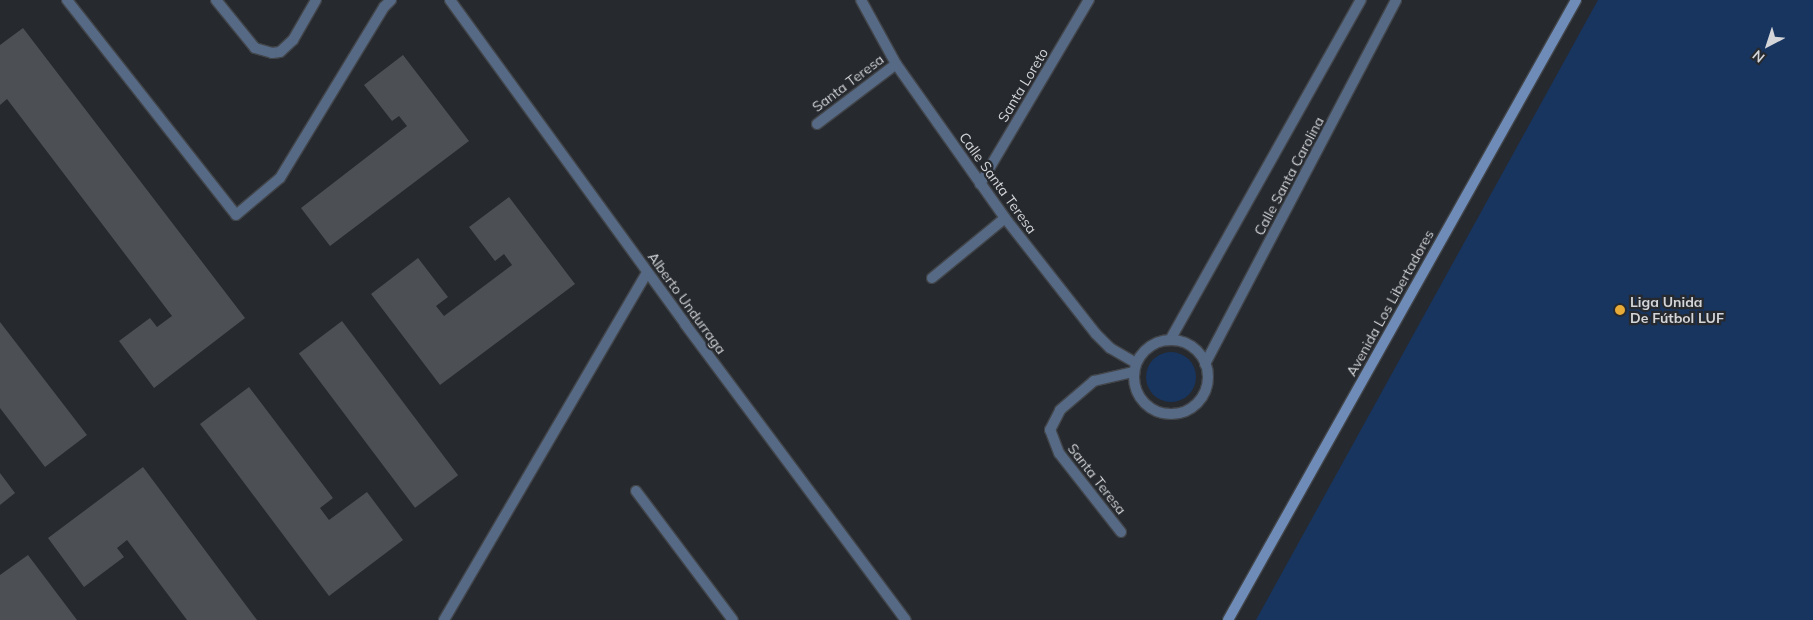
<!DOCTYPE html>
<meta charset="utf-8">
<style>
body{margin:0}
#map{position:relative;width:1813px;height:620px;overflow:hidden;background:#26292e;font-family:Mulish,sans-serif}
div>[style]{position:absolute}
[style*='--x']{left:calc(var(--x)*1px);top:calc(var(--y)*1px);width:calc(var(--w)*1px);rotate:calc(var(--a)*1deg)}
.green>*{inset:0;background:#183560}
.round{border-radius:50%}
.building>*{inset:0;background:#4c5055;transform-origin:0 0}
.roads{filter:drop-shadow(1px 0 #424549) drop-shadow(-1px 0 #424549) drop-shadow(0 1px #424549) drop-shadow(0 -1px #424549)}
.lane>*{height:10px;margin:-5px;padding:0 5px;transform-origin:5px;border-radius:5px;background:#566985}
.street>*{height:10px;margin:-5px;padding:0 5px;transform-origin:5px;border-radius:5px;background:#566985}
.street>.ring{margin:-5px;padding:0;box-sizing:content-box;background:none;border:10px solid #566985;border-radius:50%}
.secondary>*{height:10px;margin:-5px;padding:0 5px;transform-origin:5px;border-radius:5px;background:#6f8cb9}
.dots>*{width:14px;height:14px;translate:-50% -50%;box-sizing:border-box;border:2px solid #26292e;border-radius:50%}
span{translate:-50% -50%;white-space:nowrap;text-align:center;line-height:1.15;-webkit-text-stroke:4.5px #26292e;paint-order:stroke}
.street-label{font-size:14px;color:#d3d5d8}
.poi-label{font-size:14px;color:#d3d5d8;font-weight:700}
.left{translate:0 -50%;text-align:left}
.north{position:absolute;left:1743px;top:20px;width:50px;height:50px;-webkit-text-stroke:4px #26292e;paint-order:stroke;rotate:220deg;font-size:14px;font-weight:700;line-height:20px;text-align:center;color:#d3d5d8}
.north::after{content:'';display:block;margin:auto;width:18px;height:22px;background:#d3d5d8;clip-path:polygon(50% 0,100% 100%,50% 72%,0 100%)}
</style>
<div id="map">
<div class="green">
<div style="clip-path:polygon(1598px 0,1813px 0,1813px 620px,1256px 620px)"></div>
<div class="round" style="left:1146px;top:352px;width:50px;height:50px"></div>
</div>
<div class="building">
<div style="clip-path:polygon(23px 28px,245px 318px,154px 388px,119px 341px,150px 318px,157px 327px,172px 316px,7px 99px,0 105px,0 45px)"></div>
<div style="clip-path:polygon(403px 55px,469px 141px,330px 246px,301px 208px,407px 126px,399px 116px,392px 121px,364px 85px)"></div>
<div style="clip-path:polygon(509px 197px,575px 284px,440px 385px,371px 294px,418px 258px,448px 297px,436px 306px,444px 316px,512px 265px,504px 254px,495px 261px,469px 227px)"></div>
<div style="left:342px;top:321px;width:193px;height:54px;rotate:53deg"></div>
<div style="clip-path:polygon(0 322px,87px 435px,45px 467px,0 408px)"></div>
<div style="clip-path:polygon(249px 387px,333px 498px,320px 508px,329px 520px,367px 492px,403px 540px,329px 596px,200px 424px)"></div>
<div style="clip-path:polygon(143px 467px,257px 620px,187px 620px,127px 540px,117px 548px,124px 557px,84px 587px,48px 538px)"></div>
<div style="clip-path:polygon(0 473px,15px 493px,0 505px)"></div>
<div style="clip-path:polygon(28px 555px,77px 620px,0 620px,0 575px)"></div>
</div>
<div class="roads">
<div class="lane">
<div style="--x:67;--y:0;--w:273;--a:51.8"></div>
<div style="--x:236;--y:215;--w:57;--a:-40.1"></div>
<div style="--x:280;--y:178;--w:200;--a:-58.7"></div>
<div style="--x:384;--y:7;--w:10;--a:-45"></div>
<div style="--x:444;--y:620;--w:403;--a:-59.7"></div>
</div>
<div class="street">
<div style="--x:216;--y:0;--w:62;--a:50.9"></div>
<div style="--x:255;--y:48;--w:18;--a:16"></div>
<div style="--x:272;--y:53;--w:8;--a:-7"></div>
<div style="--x:280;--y:52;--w:18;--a:-43"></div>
<div style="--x:293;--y:40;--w:46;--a:-60.1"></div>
<div style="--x:450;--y:0;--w:400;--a:54"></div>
<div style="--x:685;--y:324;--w:369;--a:53.3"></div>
<div style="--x:861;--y:0;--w:73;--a:61.3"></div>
<div style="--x:896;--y:64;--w:189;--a:54.7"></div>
<div style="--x:1005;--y:218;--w:147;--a:51.9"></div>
<div style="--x:1096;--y:334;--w:20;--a:45"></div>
<div style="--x:1110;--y:348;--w:30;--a:30"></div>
<div style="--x:817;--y:124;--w:99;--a:-37.2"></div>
<div style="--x:980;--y:184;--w:214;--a:-59.4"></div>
<div style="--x:932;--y:278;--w:94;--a:-39.4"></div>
<div style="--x:1170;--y:340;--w:390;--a:-60.7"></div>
<div class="ring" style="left:1134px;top:340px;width:64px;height:64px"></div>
<div style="--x:1205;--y:364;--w:411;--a:-62.3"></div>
<div style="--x:636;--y:491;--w:161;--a:53.1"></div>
<div style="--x:1121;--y:532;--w:100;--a:-128.1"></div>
<div style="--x:1059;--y:453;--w:25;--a:-111"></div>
<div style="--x:1050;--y:430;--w:22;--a:-63"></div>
<div style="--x:1060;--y:410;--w:45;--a:-40.5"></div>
<div style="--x:1094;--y:381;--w:40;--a:-13"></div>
</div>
<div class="secondary">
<div style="--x:1228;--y:620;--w:711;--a:-60.69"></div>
</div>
</div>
<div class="dots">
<div style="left:1620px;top:310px;background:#e9ab38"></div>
</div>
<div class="street-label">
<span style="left:848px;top:83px;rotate:-37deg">Santa Teresa</span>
<span style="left:1023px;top:85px;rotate:-59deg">Santa Loreto</span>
<span style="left:1289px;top:176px;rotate:-62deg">Calle Santa Carolina</span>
<span style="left:998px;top:183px;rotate:54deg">Calle Santa Teresa</span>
<span style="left:687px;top:303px;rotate:54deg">Alberto Undurraga</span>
<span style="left:1390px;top:303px;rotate:-61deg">Avenida Los Libertadores</span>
<span style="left:1097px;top:479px;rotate:52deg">Santa Teresa</span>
</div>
<div class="poi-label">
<span class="left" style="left:1630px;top:310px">Liga Unida<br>De Fútbol LUF</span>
</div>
<div class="north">N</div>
</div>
